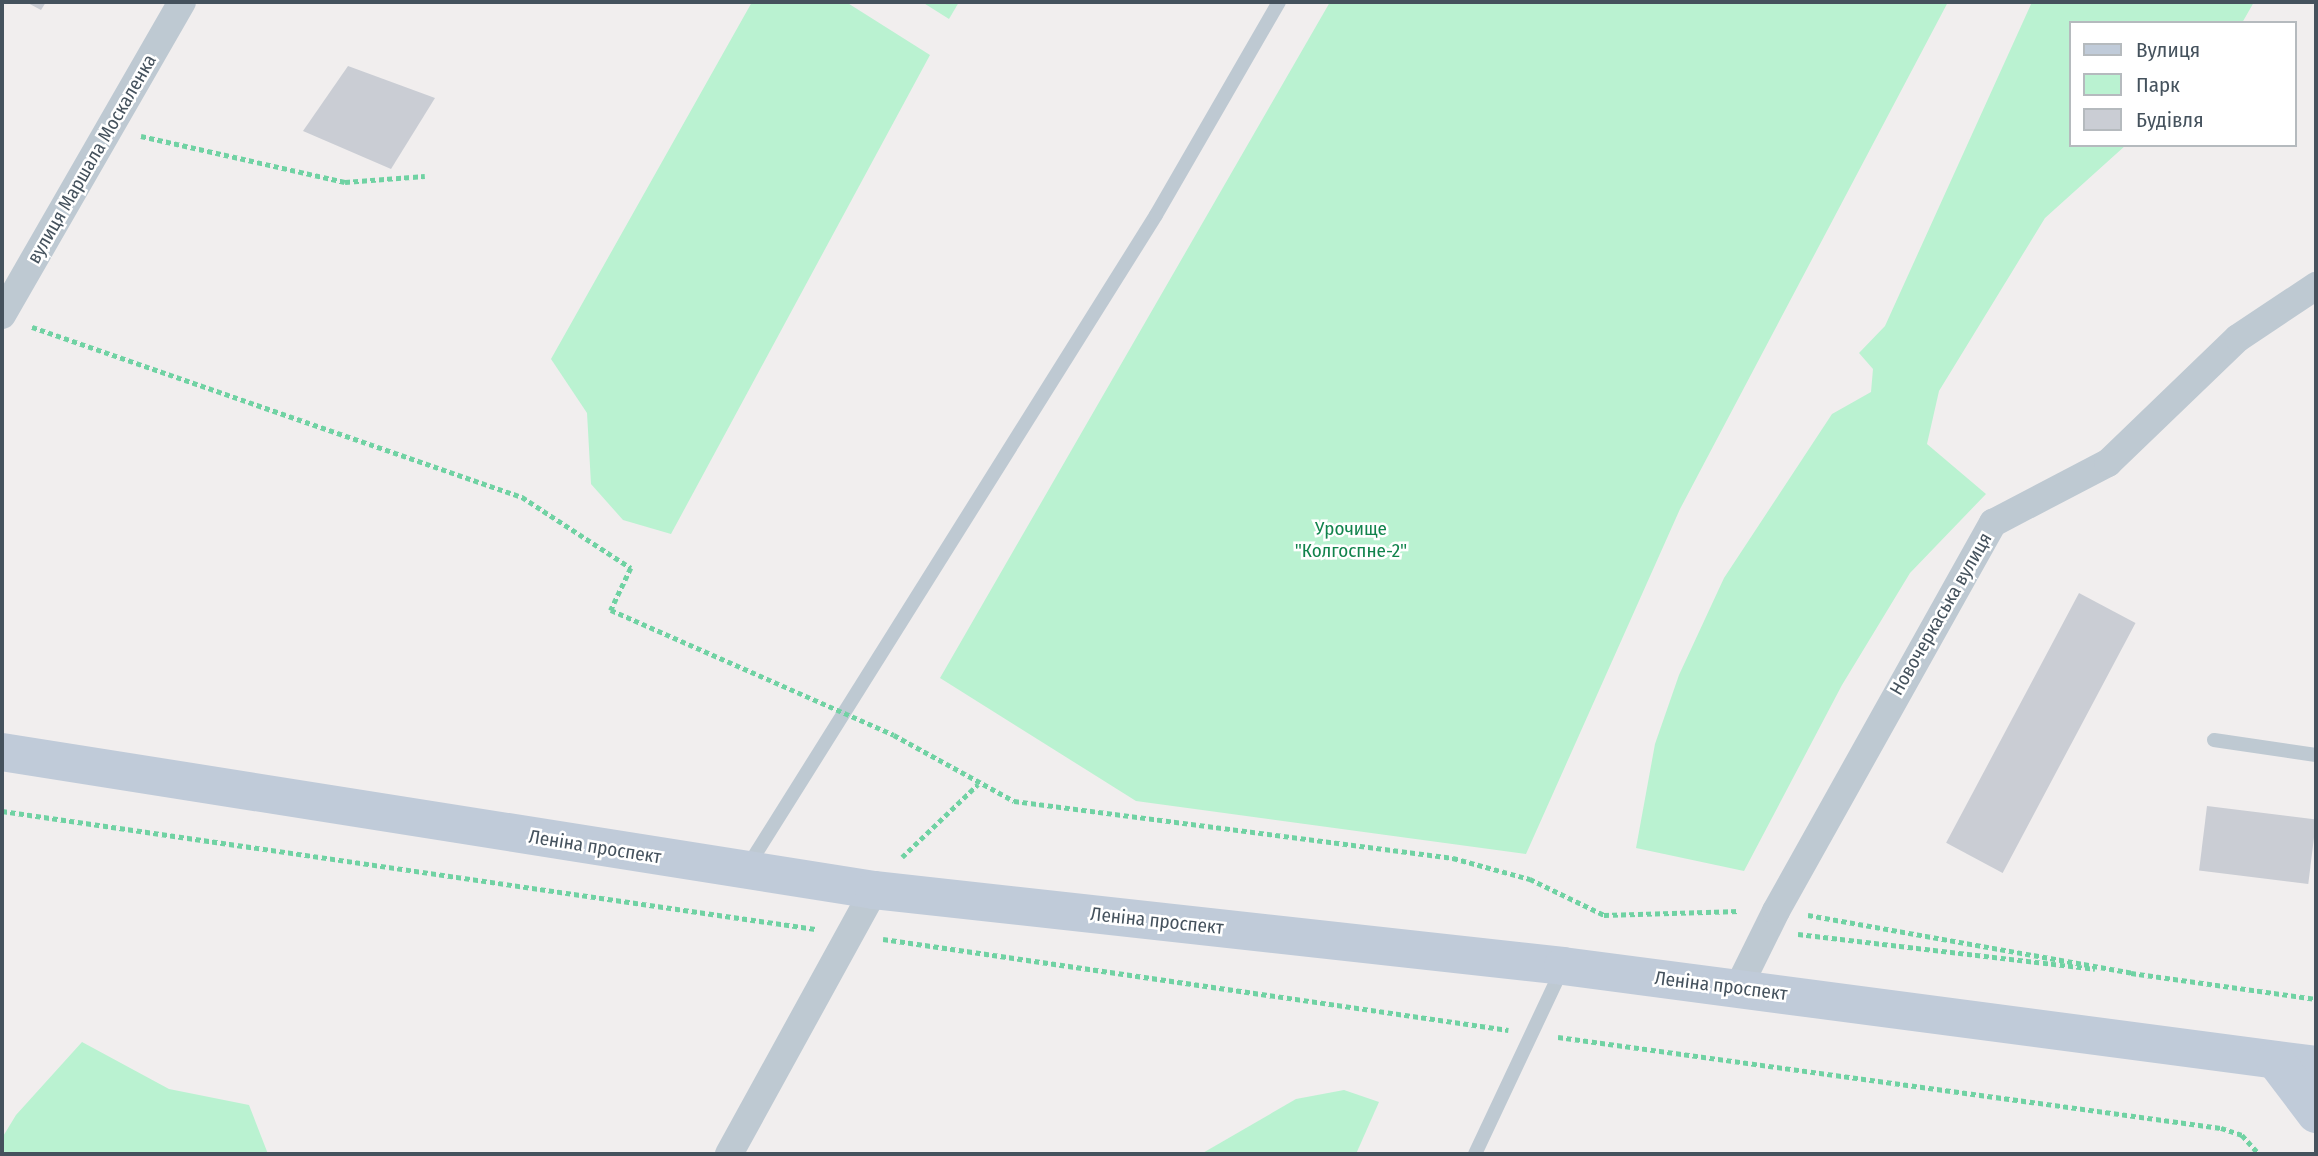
<!DOCTYPE html>
<meta charset="utf-8">
<style>
body{margin:0}
#map{position:relative;width:2318px;height:1156px;overflow:hidden;background:#f1eeee;font-family:"Fira Sans Condensed",sans-serif}
div>[style]{position:absolute}
[style*='--x']{left:calc(var(--x)*1px);top:calc(var(--y)*1px);width:calc(var(--w)*1px);rotate:calc(var(--a)*1deg)}
.green>*{inset:0;background:#baf2d1}
.building>*{inset:0;background:#cacdd4;transform-origin:0 0}
.path>*{height:4.5px;margin-top:-2.25px;transform-origin:0;background:repeating-linear-gradient(90deg,#70d2a3 0 5px,transparent 0 8.5px)}
.service>*{height:14px;margin:-7px;padding:0 7px;transform-origin:7px;border-radius:7px;background:#bec9d2}
.minor>*{height:28px;margin:-14px;padding:0 14px;transform-origin:14px;border-radius:14px;background:#bec9d2}
.secondary>*{height:38px;margin:-19px;padding:0 19px;transform-origin:19px;border-radius:19px;background:#c0cbd9}
.path-bridge>*{height:4.5px;margin-top:-2.25px;transform-origin:0;background:repeating-linear-gradient(90deg,#70d2a3 0 5px,transparent 0 8.5px)}
span{translate:-50% -50%;white-space:nowrap;text-align:center;line-height:1.15;-webkit-text-stroke:5px #fff;paint-order:stroke}
.street-label{font-size:19px;color:#45525d}
.park-label{font-size:19px;color:#11834c}
.frame{position:absolute;inset:0;border:4px solid #45525d;pointer-events:none}
.legend{position:absolute;left:2069px;top:21px;width:228px;height:126px;box-sizing:border-box;background:#fff;border:2px solid #b5babe;margin:0;padding:9px 12px;list-style:none;font-size:21px;color:#45525d}
.legend li{display:flex;align-items:center;gap:14px;height:35px}
.legend b{width:35px;border:2px solid #b5babe}
</style>
<div id="map">
<div class="green">
<div style="clip-path:polygon(752px 2px,846px 2px,930px 55px,671px 534px,623px 520px,591px 484px,587px 413px,551px 359px)"></div>
<div style="clip-path:polygon(922px 2px,959px 2px,949px 19px)"></div>
<div style="clip-path:polygon(1330px 2px,1948px 2px,1680px 509px,1526px 854px,1136px 801px,940px 678px)"></div>
<div style="clip-path:polygon(2032px 2px,2254px 2px,2242px 23px,2071px 23px,2071px 145px,2126px 145px,2045px 218px,1939px 391px,1927px 444px,1986px 494px,1910px 573px,1842px 685px,1744px 871px,1636px 848px,1655px 744px,1679px 675px,1724px 578px,1832px 414px,1871px 392px,1873px 369px,1859px 353px,1885px 326px)"></div>
<div style="clip-path:polygon(82px 1042px,169px 1089px,249px 1105px,268px 1154px,2px 1154px,2px 1138px,16px 1115px)"></div>
<div style="clip-path:polygon(1344px 1090px,1379px 1102px,1356px 1154px,1201px 1154px,1296px 1099px)"></div>
</div>
<div class="building">
<div style="clip-path:polygon(26px 2px,46px 2px,41px 10px)"></div>
<div style="clip-path:polygon(348px 66px,435px 98px,391px 169px,303px 131px)"></div>
<div style="left:2079px;top:593px;width:64px;height:283px;rotate:28deg"></div>
<div style="left:2207px;top:806px;width:110px;height:65px;rotate:7deg"></div>
</div>
<div class="path">
<div style="--x:141;--y:136;--w:209;--a:12.7"></div>
<div style="--x:345;--y:182;--w:80;--a:-4.3"></div>
<div style="--x:32;--y:327;--w:519;--a:19.13"></div>
<div style="--x:522;--y:497;--w:130;--a:33.1"></div>
<div style="--x:631;--y:568;--w:47;--a:115.5"></div>
<div style="--x:894;--y:735;--w:137;--a:28.8"></div>
<div style="--x:1014;--y:801;--w:443;--a:7.4"></div>
<div style="--x:1453;--y:858;--w:80;--a:15.3"></div>
<div style="--x:1530;--y:879;--w:82;--a:25.9"></div>
<div style="--x:1604;--y:915;--w:136;--a:-1.7"></div>
<div style="--x:2;--y:811;--w:822;--a:8.26"></div>
<div style="--x:902;--y:857;--w:105;--a:-43.8"></div>
<div style="--x:1808;--y:915;--w:329;--a:10.1"></div>
<div style="--x:1798;--y:934;--w:299;--a:6.7"></div>
<div style="--x:883;--y:939;--w:632;--a:8.28"></div>
<div style="--x:2131;--y:973;--w:187;--a:8"></div>
<div style="--x:1558;--y:1037;--w:669;--a:7.82"></div>
<div style="--x:2221;--y:1128;--w:22;--a:18"></div>
<div style="--x:2242;--y:1135;--w:25;--a:48"></div>
</div>
<div class="service">
<div style="--x:2214;--y:740;--w:103;--a:8.4"></div>
<div style="--x:748;--y:866;--w:768;--a:-57.92"></div>
<div style="--x:1156;--y:215;--w:246;--a:-60"></div>
<div style="--x:1475;--y:1154;--w:204;--a:-64.8"></div>
</div>
<div class="minor">
<div style="--x:2;--y:315;--w:361;--a:-60.1"></div>
<div style="--x:1738;--y:988;--w:86;--a:-63.7"></div>
<div style="--x:1776;--y:911;--w:445;--a:-60.8"></div>
<div style="--x:1993;--y:523;--w:130;--a:-27.6"></div>
<div style="--x:2108;--y:463;--w:180;--a:-43.9"></div>
<div style="--x:2238;--y:338;--w:94;--a:-33.7"></div>
<div style="--x:729;--y:1154;--w:301;--a:-61.2"></div>
</div>
<div class="secondary">
<div style="--x:2;--y:752;--w:883;--a:8.99"></div>
<div style="--x:874;--y:890;--w:693;--a:6.29"></div>
<div style="--x:1563;--y:966;--w:759;--a:7.49"></div>
<div style="--x:2275;--y:1060;--w:68;--a:52.8"></div>
</div>
<div class="path-bridge">
<div style="--x:611;--y:610;--w:309;--a:23.8"></div>
</div>
<div class="street-label">
<span style="left:92px;top:159px;rotate:-60deg">вулиця Маршала Москаленка</span>
<span style="left:1941px;top:614px;rotate:-60deg">Новочеркаська вулиця</span>
<span style="left:595px;top:847px;rotate:9deg">Леніна проспект</span>
<span style="left:1157px;top:921px;rotate:6deg">Леніна проспект</span>
<span style="left:1721px;top:986px;rotate:7deg">Леніна проспект</span>
</div>
<div class="park-label">
<span style="left:1351px;top:540px">Урочище<br>"Колгоспне-2"</span>
</div>
<div class="frame"></div>
<ul class="legend">
<li><b style="height:9px;background:#c0cbd9"></b>Вулиця</li>
<li><b style="height:19px;background:#baf2d1"></b>Парк</li>
<li><b style="height:19px;background:#cacdd4"></b>Будівля</li>
</ul>
</div>
